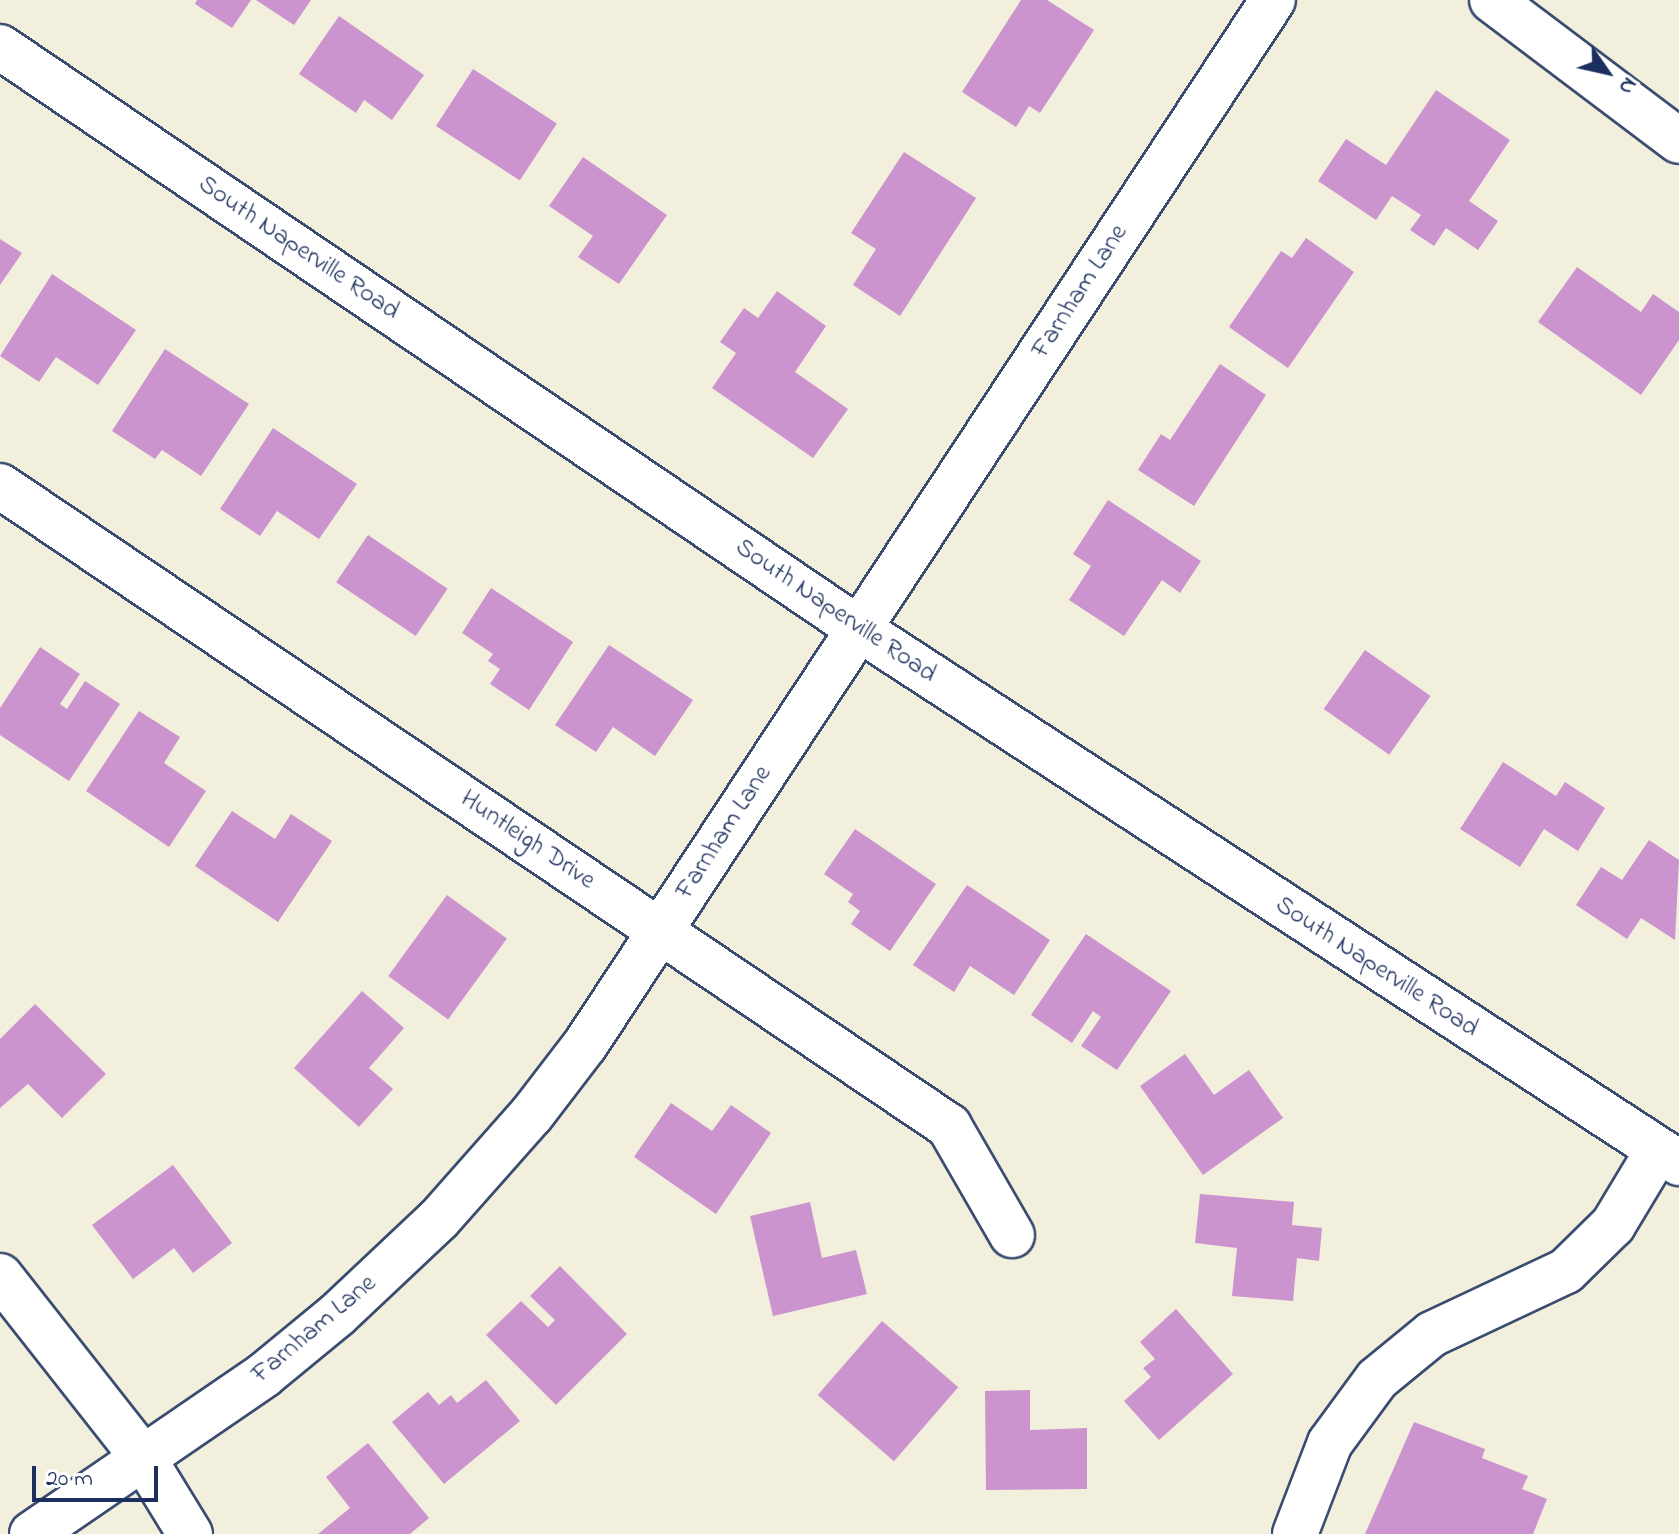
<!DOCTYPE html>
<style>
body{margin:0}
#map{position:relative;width:1679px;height:1534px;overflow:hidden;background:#f2efdc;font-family:"Indie Flower",sans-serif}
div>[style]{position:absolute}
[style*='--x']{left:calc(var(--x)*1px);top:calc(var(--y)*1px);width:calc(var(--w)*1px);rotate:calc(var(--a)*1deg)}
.building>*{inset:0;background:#cc94ce;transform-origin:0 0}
.roads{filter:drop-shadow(2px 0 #3b4c71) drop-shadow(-2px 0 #3b4c71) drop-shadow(0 2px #3b4c71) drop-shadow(0 -2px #3b4c71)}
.minor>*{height:44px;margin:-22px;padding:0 22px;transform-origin:22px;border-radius:22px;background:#fff}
.major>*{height:44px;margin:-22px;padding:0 22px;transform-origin:22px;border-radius:22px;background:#fff}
span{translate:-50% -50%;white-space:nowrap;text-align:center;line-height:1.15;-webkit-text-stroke:6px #fff;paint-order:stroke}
.street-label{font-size:26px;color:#1b2f5e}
.north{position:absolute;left:1567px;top:32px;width:80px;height:80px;-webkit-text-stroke:6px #fff;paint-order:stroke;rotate:124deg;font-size:22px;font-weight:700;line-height:32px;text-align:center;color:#1b2f5e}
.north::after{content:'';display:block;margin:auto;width:28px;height:36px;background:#1b2f5e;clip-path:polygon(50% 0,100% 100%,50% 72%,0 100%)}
.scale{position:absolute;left:32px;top:1466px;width:126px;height:36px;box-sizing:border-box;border:4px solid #1b2f5e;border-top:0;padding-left:10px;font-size:24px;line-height:28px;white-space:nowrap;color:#1b2f5e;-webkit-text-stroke:6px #fff;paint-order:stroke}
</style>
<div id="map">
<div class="building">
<div style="clip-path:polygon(197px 0,251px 0,232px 28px,195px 4px)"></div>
<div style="clip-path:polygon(256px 0,311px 0,294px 25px)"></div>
<div style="clip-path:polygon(1021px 0,1047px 0,1094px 30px,1040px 113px,1029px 106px,1016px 127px,962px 92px)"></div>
<div style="clip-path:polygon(339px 16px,424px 75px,392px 120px,364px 100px,356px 113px,299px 74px)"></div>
<div style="left:473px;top:69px;width:100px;height:68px;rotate:33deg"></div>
<div style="clip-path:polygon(1436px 90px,1510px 140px,1469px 201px,1498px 221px,1478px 250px,1446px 228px,1434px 246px,1410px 230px,1421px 215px,1392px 196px,1376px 220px,1318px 181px,1346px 139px,1386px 165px)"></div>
<div style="clip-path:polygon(904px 152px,976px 198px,900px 316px,853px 285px,876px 249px,851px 233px)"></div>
<div style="clip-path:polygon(583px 157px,667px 215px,619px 284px,578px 257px,593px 236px,549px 206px)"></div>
<div style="clip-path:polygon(1306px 238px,1354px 272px,1288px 368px,1229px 327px,1281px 251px,1292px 258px)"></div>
<div style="clip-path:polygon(0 239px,22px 253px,0 285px)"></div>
<div style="clip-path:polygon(1577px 267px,1641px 312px,1653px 294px,1679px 312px,1679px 340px,1641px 395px,1538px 322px)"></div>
<div style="clip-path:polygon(52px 274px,136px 330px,98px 385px,56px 357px,39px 382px,0 356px)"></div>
<div style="clip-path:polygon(777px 291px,826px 326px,795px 372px,848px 409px,813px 458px,712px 388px,736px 353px,720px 342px,744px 308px,758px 318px)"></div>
<div style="clip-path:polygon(165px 349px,249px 404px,201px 476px,162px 450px,155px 459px,112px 431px)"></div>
<div style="clip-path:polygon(1220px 364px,1266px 395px,1194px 506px,1138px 470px,1161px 434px,1170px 440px)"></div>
<div style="clip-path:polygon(273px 428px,357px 484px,319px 539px,277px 511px,260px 536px,220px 509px)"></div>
<div style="clip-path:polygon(1108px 500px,1201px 561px,1180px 593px,1162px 580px,1124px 636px,1069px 600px,1091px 566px,1073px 554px)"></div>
<div style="left:368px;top:535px;width:96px;height:57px;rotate:34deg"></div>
<div style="clip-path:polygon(491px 588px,573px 642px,529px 710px,490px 684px,500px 669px,488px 661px,493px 654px,462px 633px)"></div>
<div style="clip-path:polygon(609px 645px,693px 700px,655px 756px,613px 727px,596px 752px,555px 725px)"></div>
<div style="clip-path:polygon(40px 647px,80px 674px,60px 704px,67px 709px,85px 681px,120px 704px,69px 781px,0 735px,0 708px)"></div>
<div style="left:1365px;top:650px;width:80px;height:72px;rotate:35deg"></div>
<div style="clip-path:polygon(139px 711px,180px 737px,164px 763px,206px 791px,169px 847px,86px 791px)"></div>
<div style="clip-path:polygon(1503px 762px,1556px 796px,1565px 782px,1605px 808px,1578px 851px,1544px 829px,1520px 867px,1460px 829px)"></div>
<div style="clip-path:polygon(232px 811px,275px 839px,291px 814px,332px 841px,278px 922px,195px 866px)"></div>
<div style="clip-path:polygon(855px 829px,936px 884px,890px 951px,851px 924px,860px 911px,848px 902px,853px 894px,824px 874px)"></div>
<div style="clip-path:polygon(1649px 840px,1679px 860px,1675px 940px,1641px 918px,1627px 939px,1576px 905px,1601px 867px,1622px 880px)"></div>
<div style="clip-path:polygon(967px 885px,1050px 940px,1014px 995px,970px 966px,954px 992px,913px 965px)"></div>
<div style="left:447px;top:895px;width:74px;height:100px;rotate:36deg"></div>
<div style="clip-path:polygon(1086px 934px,1171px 991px,1117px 1070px,1081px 1046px,1101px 1017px,1093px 1011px,1072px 1043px,1031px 1015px)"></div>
<div style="clip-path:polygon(362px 991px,404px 1028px,369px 1068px,393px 1089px,359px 1127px,294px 1068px)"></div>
<div style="clip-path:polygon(35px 1004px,106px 1074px,62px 1118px,28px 1084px,0 1108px,0 1039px)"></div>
<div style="clip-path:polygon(1185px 1054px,1214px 1095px,1249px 1070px,1283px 1118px,1203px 1175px,1140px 1086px)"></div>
<div style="clip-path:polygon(671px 1103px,712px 1131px,731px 1105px,771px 1133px,716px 1214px,634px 1157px)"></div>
<div style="clip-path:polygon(173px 1165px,232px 1243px,193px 1273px,174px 1248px,133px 1279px,92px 1225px)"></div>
<div style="clip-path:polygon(1200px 1194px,1294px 1202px,1292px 1225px,1322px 1228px,1319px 1261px,1297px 1258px,1293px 1301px,1232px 1296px,1237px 1248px,1195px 1243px)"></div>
<div style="clip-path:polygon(810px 1202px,822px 1258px,856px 1250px,867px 1294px,773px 1316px,750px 1216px)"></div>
<div style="clip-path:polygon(560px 1266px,627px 1334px,556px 1405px,486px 1335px,521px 1301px,548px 1327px,555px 1320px,530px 1296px)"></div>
<div style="clip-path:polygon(1176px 1309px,1233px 1374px,1159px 1440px,1124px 1401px,1151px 1377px,1143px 1368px,1155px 1359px,1140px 1342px)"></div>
<div style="left:882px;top:1321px;width:101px;height:98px;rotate:41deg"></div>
<div style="clip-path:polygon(486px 1380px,520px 1421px,444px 1484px,392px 1422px,428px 1392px,439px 1405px,451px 1395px,457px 1403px)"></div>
<div style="clip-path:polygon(1030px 1390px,1030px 1430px,1087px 1428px,1087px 1489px,986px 1490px,985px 1391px)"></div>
<div style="clip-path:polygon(1414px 1422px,1485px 1449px,1482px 1458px,1528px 1476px,1522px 1489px,1547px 1499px,1533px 1534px,1365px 1534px)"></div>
<div style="clip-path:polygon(368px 1443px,429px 1518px,410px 1534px,318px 1534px,350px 1508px,326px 1477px)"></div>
</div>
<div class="roads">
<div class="minor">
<div style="--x:1492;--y:0;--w:234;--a:37"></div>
<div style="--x:0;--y:486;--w:1145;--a:34"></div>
<div style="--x:949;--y:1126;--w:126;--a:60"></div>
<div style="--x:0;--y:1276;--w:233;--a:51.8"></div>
<div style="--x:144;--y:1459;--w:88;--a:58.5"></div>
<div style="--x:32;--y:1534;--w:281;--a:-34.4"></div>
<div style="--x:264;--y:1375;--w:94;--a:-39.4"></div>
<div style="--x:337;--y:1315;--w:140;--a:-43.3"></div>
<div style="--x:439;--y:1219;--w:140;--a:-48.5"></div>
<div style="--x:532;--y:1114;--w:87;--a:-52.5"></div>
<div style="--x:585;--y:1045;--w:1251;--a:-56.64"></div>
<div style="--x:1295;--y:1534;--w:97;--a:-69"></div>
<div style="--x:1330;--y:1443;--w:79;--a:-53.7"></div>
<div style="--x:1377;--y:1379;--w:71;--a:-39.3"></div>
<div style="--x:1432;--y:1334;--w:148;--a:-25.2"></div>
<div style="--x:1566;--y:1271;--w:66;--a:-44.4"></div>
<div style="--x:1613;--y:1225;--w:87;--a:-59"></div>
</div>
<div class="major">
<div style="--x:0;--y:47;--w:1038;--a:34.12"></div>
<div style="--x:859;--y:629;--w:979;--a:33.07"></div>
</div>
</div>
<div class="street-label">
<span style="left:298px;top:249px;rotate:34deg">South Naperville Road</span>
<span style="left:1081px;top:292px;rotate:-57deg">Farnham Lane</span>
<span style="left:835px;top:612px;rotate:34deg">South Naperville Road</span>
<span style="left:725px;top:833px;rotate:-57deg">Farnham Lane</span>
<span style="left:527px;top:841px;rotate:34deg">Huntleigh Drive</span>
<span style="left:1376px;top:968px;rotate:33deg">South Naperville Road</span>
<span style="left:315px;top:1330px;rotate:-40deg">Farnham Lane</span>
</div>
<div class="north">N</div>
<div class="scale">20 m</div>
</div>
